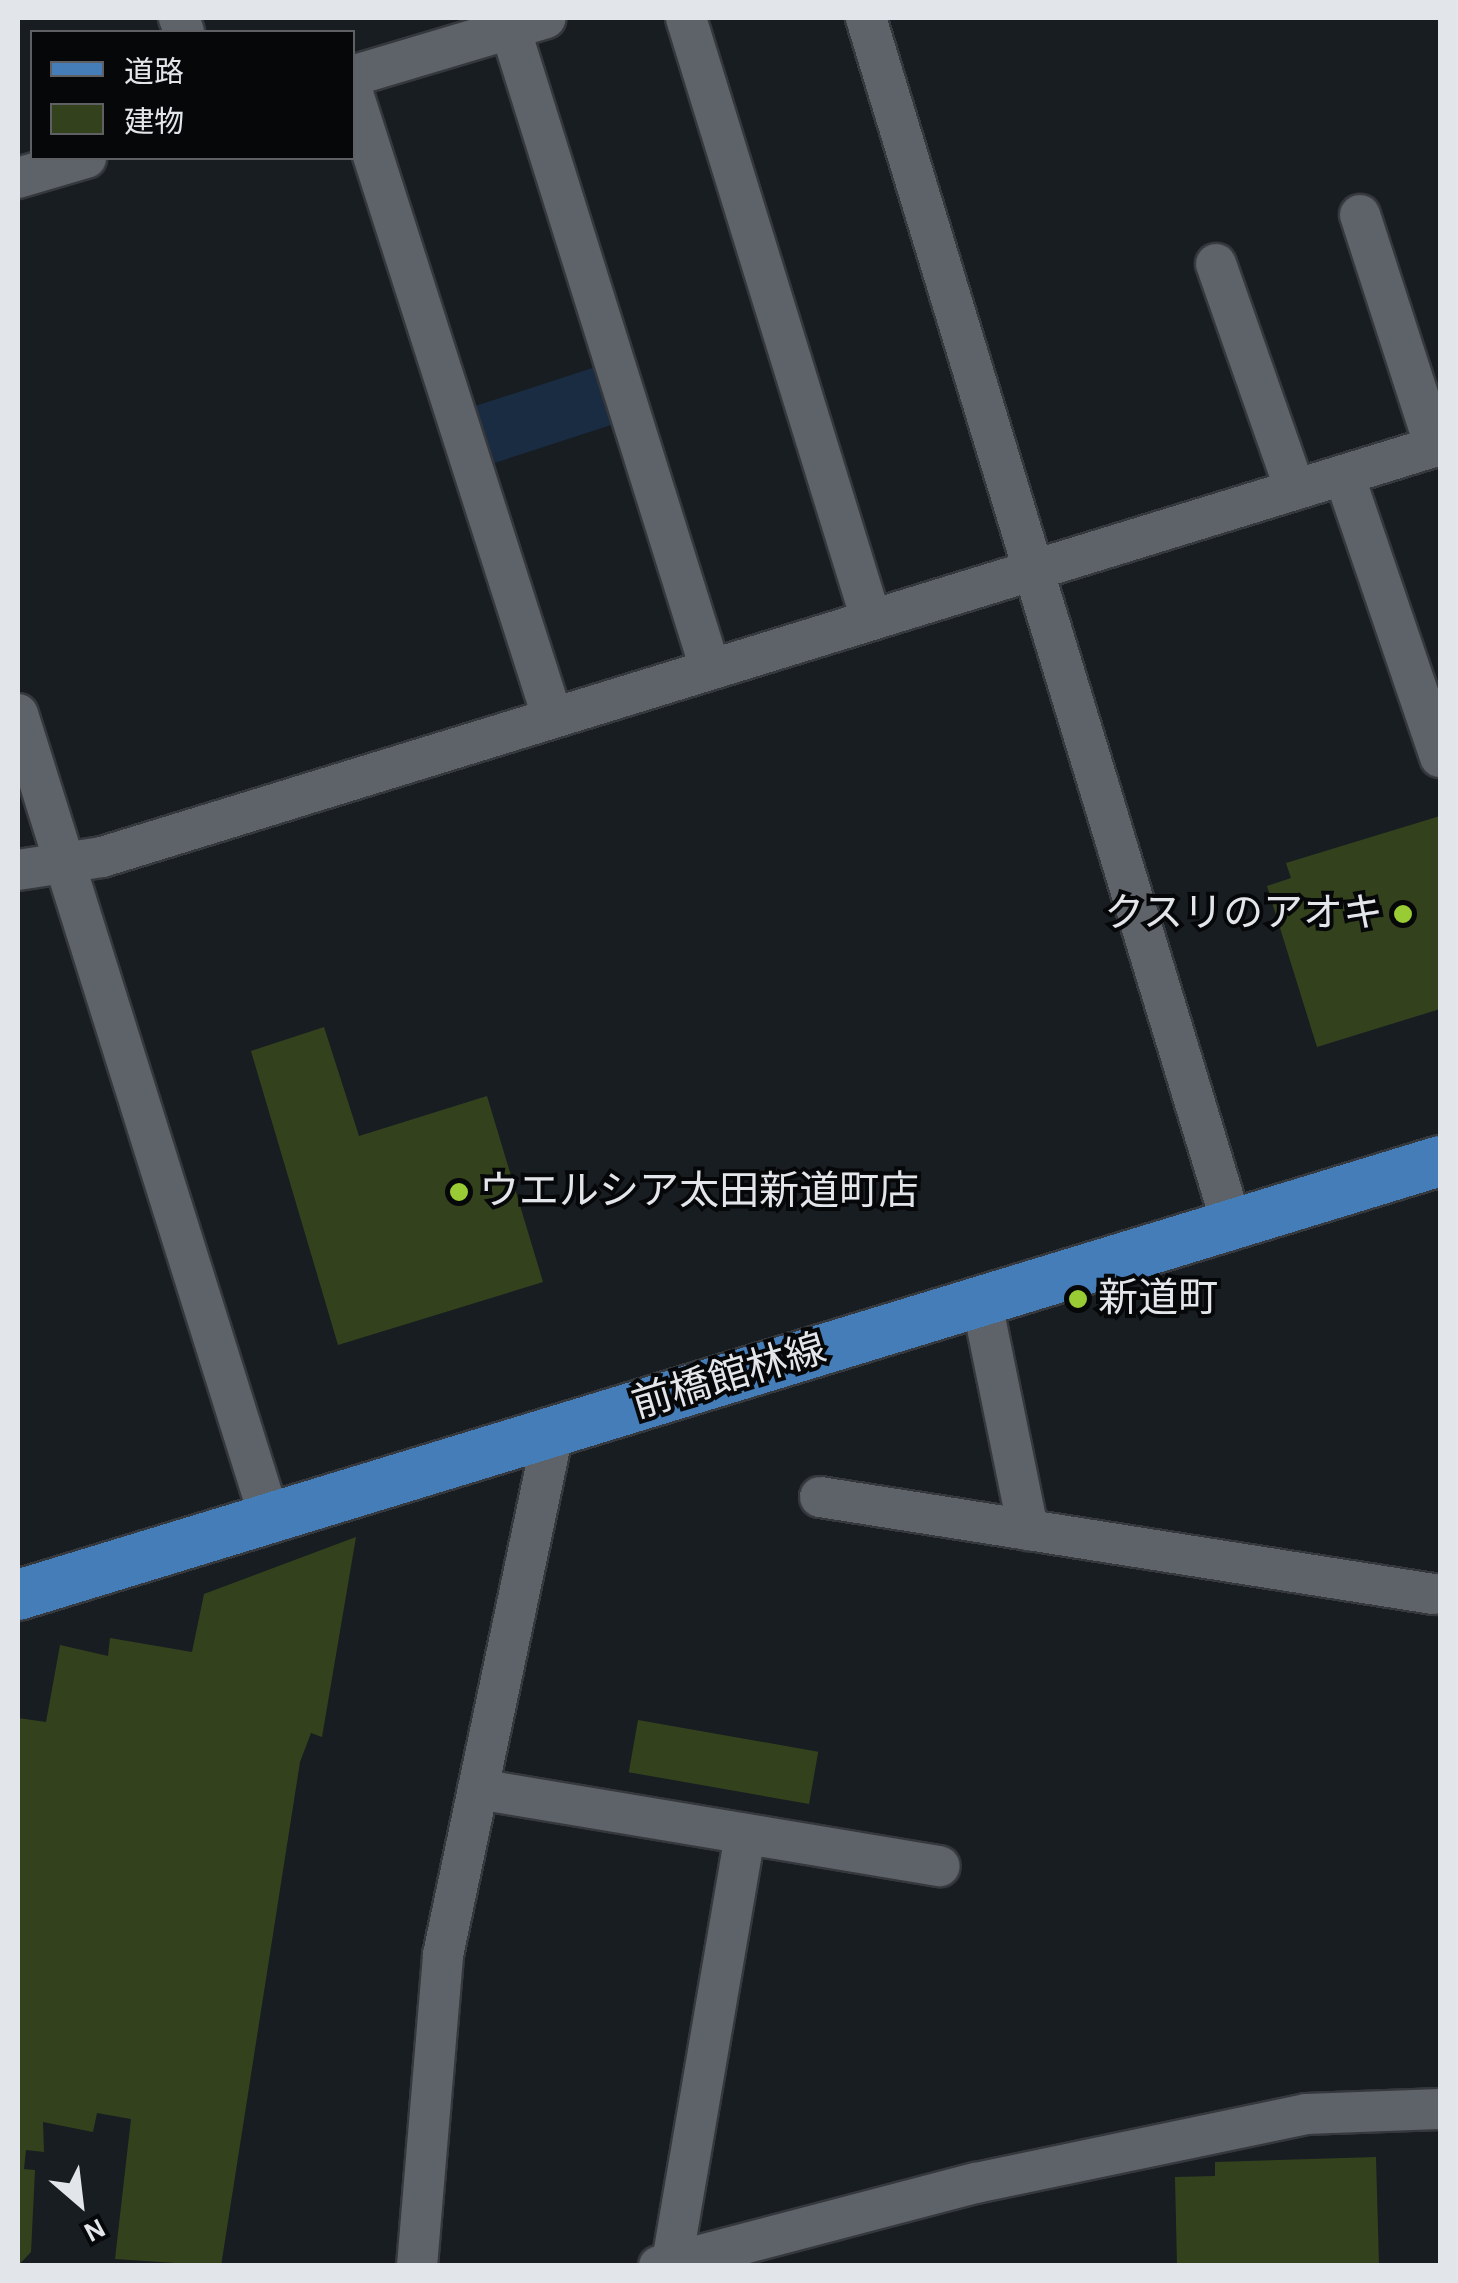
<!DOCTYPE html>
<meta charset="utf-8">
<style>
body{margin:0}
#map{position:relative;width:1458px;height:2283px;overflow:hidden;background:#181d22;font-family:"Alegreya Sans","Noto Sans JP",sans-serif}
div>[style]{position:absolute}
[style*='--x']{left:calc(var(--x)*1px);top:calc(var(--y)*1px);width:calc(var(--w)*1px);rotate:calc(var(--a)*1deg)}
.green>*{inset:0;background:#1a2c42;transform-origin:0 0}
.building>*{inset:0;background:#33421c;transform-origin:0 0}
.roads{filter:drop-shadow(2px 0 #35383d) drop-shadow(-2px 0 #35383d) drop-shadow(0 2px #35383d) drop-shadow(0 -2px #35383d)}
.minor>*{height:40px;margin:-20px;padding:0 20px;transform-origin:20px;border-radius:20px;background:#5e636a}
.major>*{height:50px;margin:-25px;padding:0 25px;transform-origin:25px;border-radius:25px;background:#457db9}
.dots>*{width:28px;height:28px;translate:-50% -50%;box-sizing:border-box;border:5px solid #060709;border-radius:50%}
span{translate:-50% -50%;white-space:nowrap;text-align:center;line-height:1.15;-webkit-text-stroke:8px #060709;paint-order:stroke}
.poi-label{font-size:40px;color:#e2e5e9}
.right{translate:-100% -50%;text-align:right}
.left{translate:0 -50%;text-align:left}
.street-label{font-size:40px;color:#e2e5e9}
.frame{position:absolute;inset:0;border:20px solid #e2e5e9;pointer-events:none}
.legend{position:absolute;left:30px;top:30px;width:325px;height:130px;box-sizing:border-box;background:#060709;border:2px solid #5e6063;margin:0;padding:12px 18px;list-style:none;font-size:30px;color:#e2e5e9}
.legend li{display:flex;align-items:center;gap:20px;height:50px}
.legend b{width:50px;border:2px solid #5e6063}
.north{position:absolute;left:30px;top:2153px;width:100px;height:100px;-webkit-text-stroke:8px #060709;paint-order:stroke;rotate:152deg;font-size:28px;font-weight:700;line-height:40px;text-align:center;color:#e2e5e9}
.north::after{content:'';display:block;margin:auto;width:35px;height:45px;background:#e2e5e9;clip-path:polygon(50% 0,100% 100%,50% 72%,0 100%)}
</style>
<div id="map">
<div class="green">
<div style="left:614px;top:361px;width:60px;height:167px;rotate:72deg"></div>
</div>
<div class="building">
<div style="clip-path:polygon(1440px 816px,1440px 1009px,1317px 1047px,1267px 886px,1291px 878px,1286px 863px)"></div>
<div style="clip-path:polygon(324px 1027px,359px 1136px,487px 1096px,543px 1282px,338px 1345px,251px 1051px)"></div>
<div style="clip-path:polygon(356px 1537px,322px 1737px,311px 1733px,300px 1762px,221px 2266px,115px 2259px,131px 2119px,97px 2113px,93px 2132px,43px 2122px,44px 2152px,26px 2150px,24px 2169px,35px 2170px,31px 2252px,18px 2266px,18px 1718px,46px 1722px,60px 1645px,108px 1656px,110px 1638px,192px 1652px,204px 1594px)"></div>
<div style="left:638px;top:1720px;width:183px;height:53px;rotate:10deg"></div>
<div style="clip-path:polygon(1376px 2157px,1379px 2266px,1177px 2266px,1175px 2177px,1215px 2176px,1215px 2162px)"></div>
</div>
<div class="roads">
<div class="minor">
<div style="--x:179;--y:18;--w:15;--a:70"></div>
<div style="--x:686;--y:18;--w:629;--a:72.89"></div>
<div style="--x:866;--y:18;--w:1261;--a:73.13"></div>
<div style="--x:510;--y:28;--w:671;--a:72.65"></div>
<div style="--x:352;--y:76;--w:202;--a:-16.6"></div>
<div style="--x:352;--y:90;--w:657;--a:72.28"></div>
<div style="--x:18;--y:178;--w:71;--a:-16.4"></div>
<div style="--x:1360;--y:215;--w:244;--a:72.1"></div>
<div style="--x:1216;--y:264;--w:239;--a:70.7"></div>
<div style="--x:1344;--y:475;--w:298;--a:71.2"></div>
<div style="--x:18;--y:714;--w:844;--a:72.62"></div>
<div style="--x:18;--y:870;--w:85;--a:-8.8"></div>
<div style="--x:102;--y:857;--w:1400;--a:-17.11"></div>
<div style="--x:981;--y:1298;--w:237;--a:78.5"></div>
<div style="--x:820;--y:1497;--w:621;--a:8.99"></div>
<div style="--x:478;--y:1789;--w:468;--a:9.5"></div>
<div style="--x:672;--y:2262;--w:434;--a:-80.3"></div>
<div style="--x:417;--y:2266;--w:312;--a:-85.2"></div>
<div style="--x:443;--y:1955;--w:533;--a:-78.1"></div>
<div style="--x:659;--y:2266;--w:328;--a:-14.7"></div>
<div style="--x:976;--y:2183;--w:337;--a:-11.8"></div>
<div style="--x:1306;--y:2114;--w:134;--a:-2.1"></div>
</div>
<div class="major">
<div style="--x:18;--y:1595;--w:1487;--a:-16.97"></div>
</div>
</div>
<div class="dots">
<div style="left:1403px;top:914px;background:#99cb35"></div>
<div style="left:459px;top:1192px;background:#99cb35"></div>
<div style="left:1078px;top:1299px;background:#99cb35"></div>
</div>
<div class="poi-label">
<span class="right" style="left:1383px;top:914px">クスリのアオキ</span>
<span class="left" style="left:479px;top:1192px">ウエルシア太田新道町店</span>
<span class="left" style="left:1098px;top:1299px">新道町</span>
</div>
<div class="street-label">
<span style="left:729px;top:1377px;rotate:-17deg">前橋館林線</span>
</div>
<div class="frame"></div>
<ul class="legend">
<li><b style="height:12px;background:#457db9"></b>道路</li>
<li><b style="height:28px;background:#33421c"></b>建物</li>
</ul>
<div class="north">N</div>
</div>
